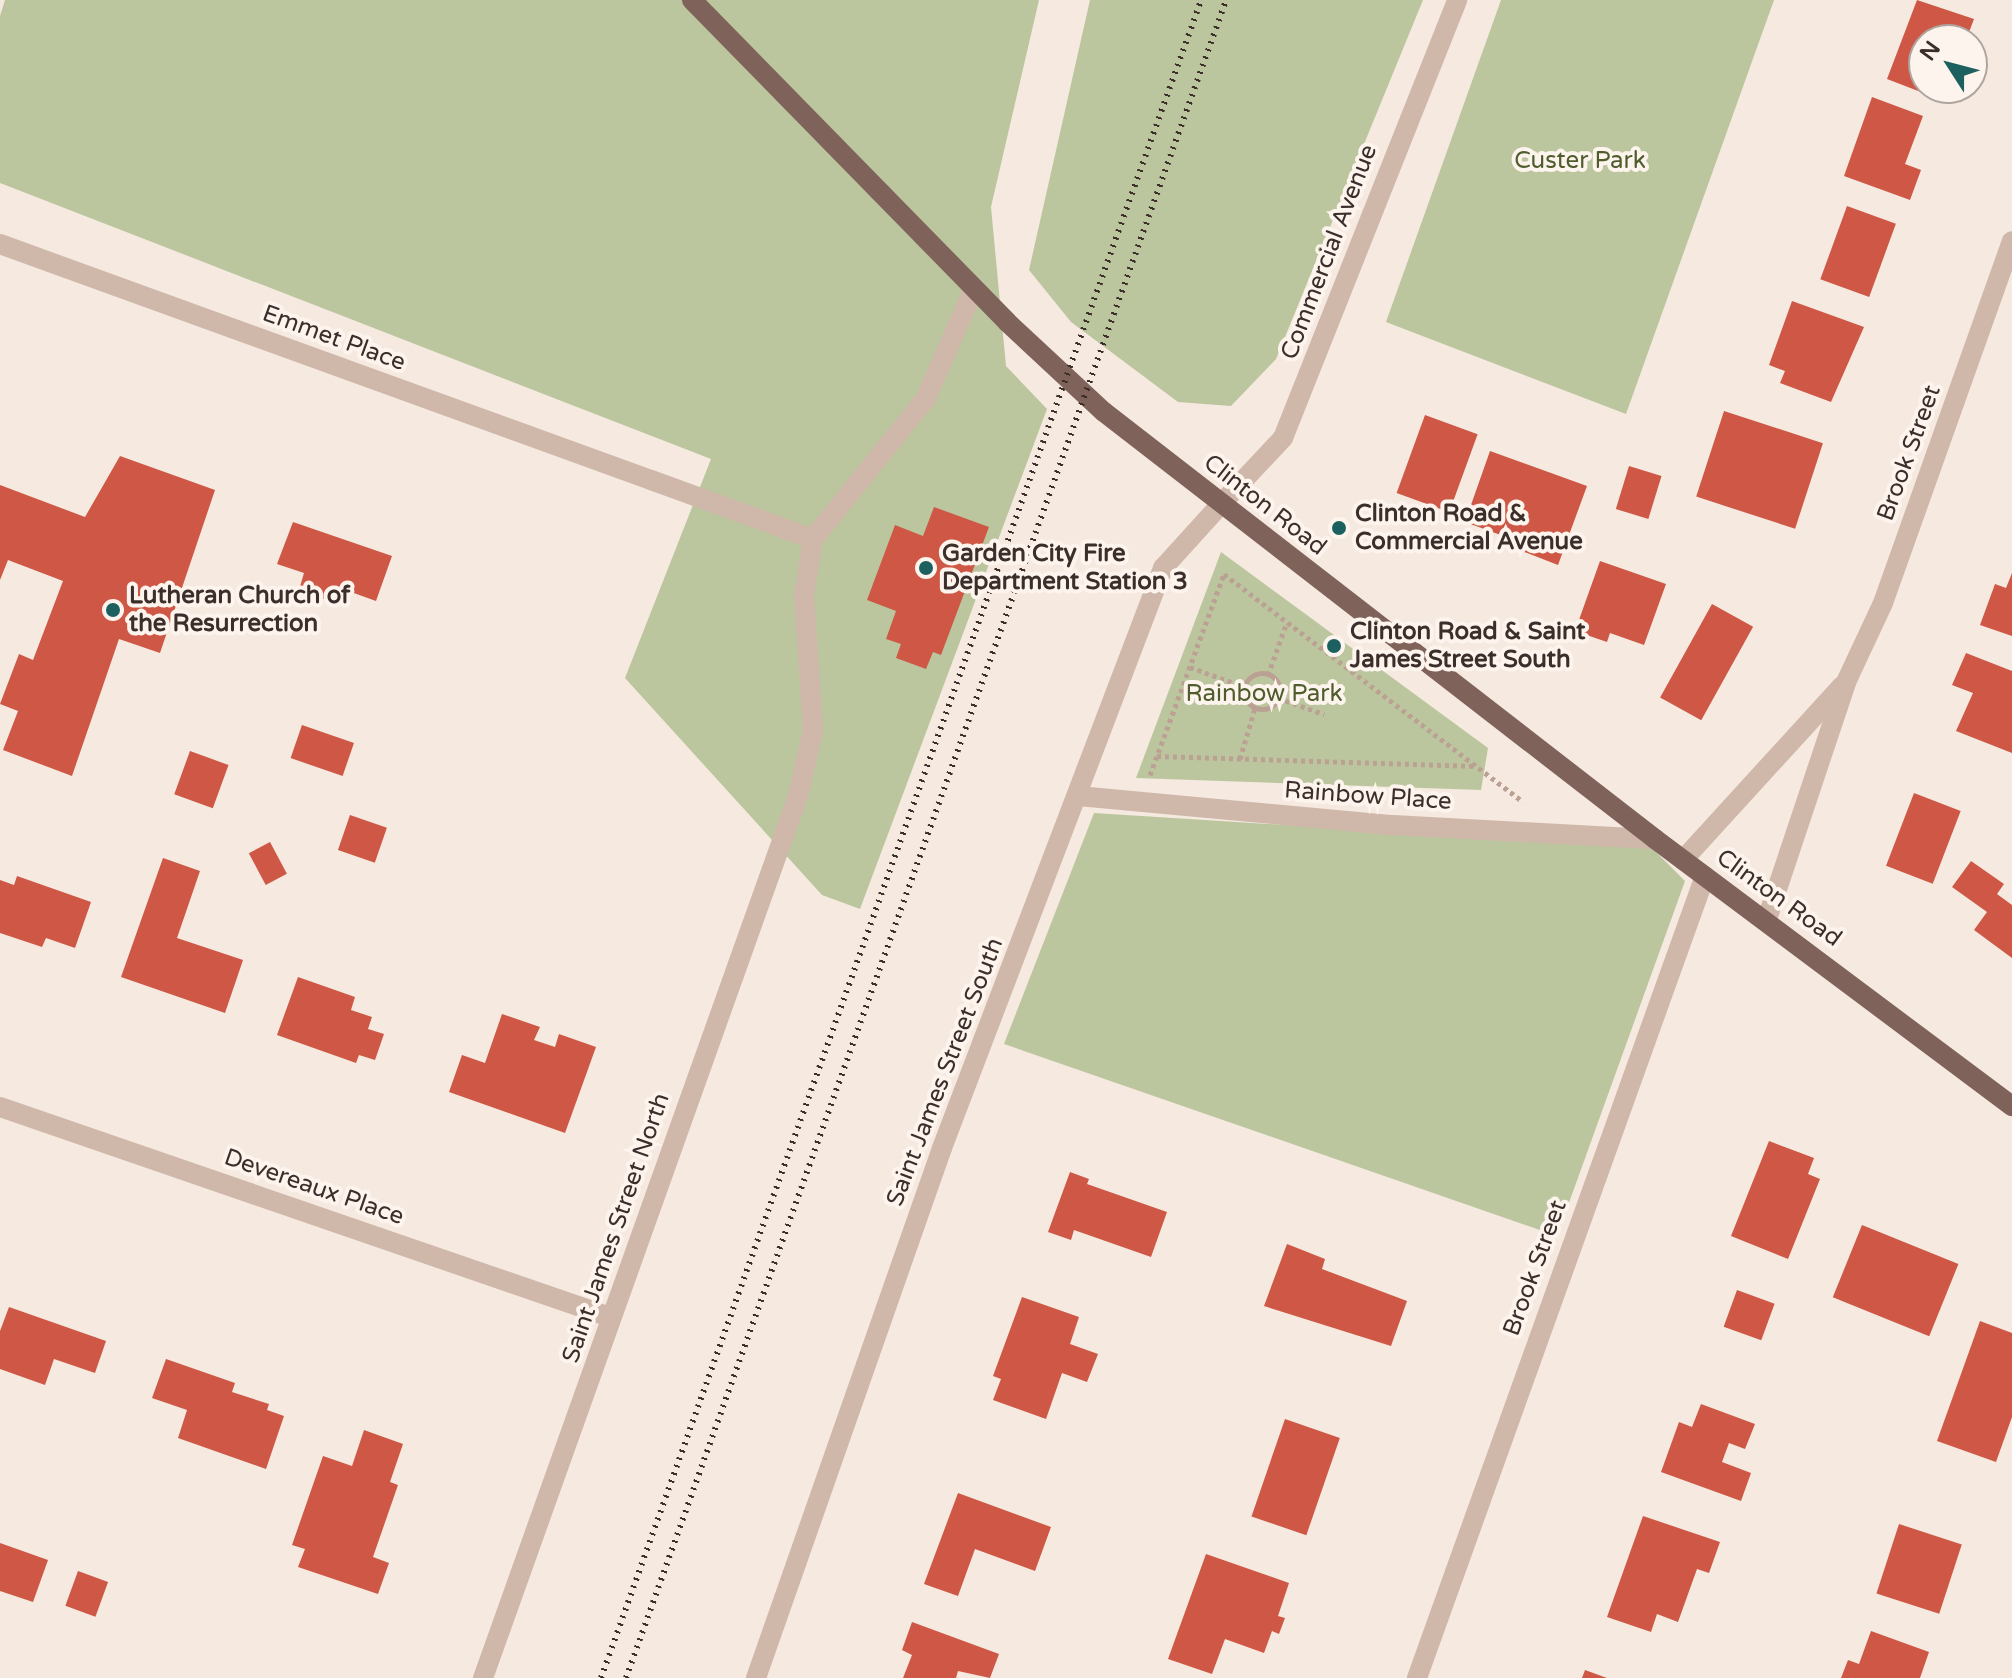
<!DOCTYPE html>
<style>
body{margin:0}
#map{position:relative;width:2012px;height:1678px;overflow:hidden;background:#f5e9e0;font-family:"Varela Round",sans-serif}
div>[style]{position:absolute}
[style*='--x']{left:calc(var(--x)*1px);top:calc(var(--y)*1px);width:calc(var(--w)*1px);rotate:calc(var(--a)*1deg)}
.green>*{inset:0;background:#bcc69e}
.building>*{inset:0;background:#ce5845;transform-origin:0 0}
.path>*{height:5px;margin-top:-2.5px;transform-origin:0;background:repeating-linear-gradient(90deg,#bba194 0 4px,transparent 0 8px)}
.path>.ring{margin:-2.5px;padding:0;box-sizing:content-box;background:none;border:5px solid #bba194;border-radius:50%}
.service>*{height:20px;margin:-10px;padding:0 10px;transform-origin:10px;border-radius:10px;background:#cfb7aa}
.minor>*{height:20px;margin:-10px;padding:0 10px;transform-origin:10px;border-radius:10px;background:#cfb7aa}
.tertiary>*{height:20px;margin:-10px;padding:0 10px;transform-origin:10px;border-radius:10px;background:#cfb7aa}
.primary>*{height:20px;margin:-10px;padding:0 10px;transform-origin:10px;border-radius:10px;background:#7f635a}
.rail>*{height:6px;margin-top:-3px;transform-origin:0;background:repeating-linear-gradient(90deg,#3c2e2a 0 2px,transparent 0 8px)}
.dots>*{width:22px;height:22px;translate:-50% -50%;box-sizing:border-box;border:4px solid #fcf4ed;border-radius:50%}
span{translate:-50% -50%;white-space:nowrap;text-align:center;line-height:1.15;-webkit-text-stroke:8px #fcf4ed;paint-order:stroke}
.park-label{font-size:24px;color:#4f5c2c}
.street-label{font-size:24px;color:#3c2e2a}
.poi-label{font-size:24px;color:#3c2e2a;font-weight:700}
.left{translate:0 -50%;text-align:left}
.north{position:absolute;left:1908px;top:24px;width:80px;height:80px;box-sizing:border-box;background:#fcf4ed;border:2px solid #afa59f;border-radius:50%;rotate:306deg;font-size:22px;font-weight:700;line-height:32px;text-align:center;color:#3c2e2a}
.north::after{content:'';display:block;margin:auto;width:28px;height:36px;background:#1c615f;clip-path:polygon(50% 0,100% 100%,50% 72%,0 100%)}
</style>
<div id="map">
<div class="green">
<div style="clip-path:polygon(5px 0,1039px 0,991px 207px,1006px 366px,1047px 409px,860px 909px,822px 895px,625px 678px,711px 459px,0 183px,0 16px)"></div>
<div style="clip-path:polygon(1090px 0,1423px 0,1276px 359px,1231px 406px,1178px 402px,1071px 322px,1029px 270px)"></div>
<div style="clip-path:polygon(1501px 0,1774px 0,1626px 414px,1386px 322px)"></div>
<div style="clip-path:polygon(1221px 552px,1488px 748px,1481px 790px,1136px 778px)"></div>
<div style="clip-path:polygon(1094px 813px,1652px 848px,1685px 881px,1557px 1236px,1004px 1044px)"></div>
</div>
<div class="building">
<div style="clip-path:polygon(1917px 0,1974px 19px,1966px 40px,1924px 40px,1924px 88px,1943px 88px,1939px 99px,1887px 79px)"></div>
<div style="clip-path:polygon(1872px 97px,1923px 116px,1905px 164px,1921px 170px,1910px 200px,1844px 176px)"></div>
<div style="left:1847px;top:206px;width:52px;height:78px;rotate:20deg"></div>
<div style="clip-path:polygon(1792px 301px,1864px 327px,1831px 402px,1780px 383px,1785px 371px,1769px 365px)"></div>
<div style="left:1724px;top:411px;width:104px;height:90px;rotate:18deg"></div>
<div style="left:1425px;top:415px;width:56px;height:83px;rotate:20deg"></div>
<div style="clip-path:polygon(1490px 451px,1587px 486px,1558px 565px,1514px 548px,1517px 541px,1465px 522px)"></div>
<div style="clip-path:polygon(120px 456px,215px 490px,160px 653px,119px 639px,72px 776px,3px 750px,18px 711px,0 704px,19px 654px,33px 660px,63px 581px,8px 560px,0 580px,0 485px,85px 517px)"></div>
<div style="left:1629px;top:466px;width:34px;height:45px;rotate:17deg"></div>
<div style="clip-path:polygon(934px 507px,989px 527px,941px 655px,933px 652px,926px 669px,896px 658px,901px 644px,886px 639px,896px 611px,867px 600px,895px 525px,923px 536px)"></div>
<div style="clip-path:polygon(293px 522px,392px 556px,376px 601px,351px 592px,346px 607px,299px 590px,304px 573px,277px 564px)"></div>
<div style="clip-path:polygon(1600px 561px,1666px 584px,1644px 645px,1610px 633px,1607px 642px,1575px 631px)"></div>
<div style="clip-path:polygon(2012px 573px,2012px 636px,1980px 625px,1995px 584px,2006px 588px)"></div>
<div style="left:1712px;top:604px;width:47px;height:107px;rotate:29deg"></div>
<div style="clip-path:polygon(1966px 653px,2012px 671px,2012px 753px,1956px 731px,1973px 693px,1952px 685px)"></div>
<div style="left:302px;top:725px;width:55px;height:35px;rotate:19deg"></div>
<div style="left:190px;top:751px;width:41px;height:46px;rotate:20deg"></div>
<div style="left:1914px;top:793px;width:50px;height:78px;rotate:21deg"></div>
<div style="left:350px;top:815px;width:39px;height:37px;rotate:19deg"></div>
<div style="left:270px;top:842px;width:36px;height:24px;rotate:62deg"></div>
<div style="clip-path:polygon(163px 858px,200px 871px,177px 938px,243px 960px,225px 1013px,121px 977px)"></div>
<div style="clip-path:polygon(1971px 861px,2004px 884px,1997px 894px,2012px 905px,2012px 958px,1974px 930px,1987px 912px,1952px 887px)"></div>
<div style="clip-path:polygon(17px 876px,91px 902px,75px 948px,46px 938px,42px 947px,0 933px,0 880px,14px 885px)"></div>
<div style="clip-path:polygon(298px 977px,355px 997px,351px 1010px,372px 1017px,368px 1029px,384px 1034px,375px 1060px,359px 1055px,356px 1063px,277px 1035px)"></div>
<div style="clip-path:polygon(502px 1014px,540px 1027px,534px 1040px,555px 1047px,559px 1034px,596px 1047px,565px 1133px,449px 1092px,462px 1055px,485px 1063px)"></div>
<div style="clip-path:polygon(1769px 1141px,1814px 1158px,1808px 1174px,1820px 1179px,1788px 1259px,1731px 1236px)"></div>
<div style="clip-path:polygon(1070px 1172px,1089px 1179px,1087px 1184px,1167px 1212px,1151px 1257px,1074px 1230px,1071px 1240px,1048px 1232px)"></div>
<div style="left:1862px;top:1225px;width:104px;height:78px;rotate:22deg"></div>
<div style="clip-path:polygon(1287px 1244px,1325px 1259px,1322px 1269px,1407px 1301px,1391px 1346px,1264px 1306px)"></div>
<div style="left:1737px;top:1290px;width:40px;height:39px;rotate:20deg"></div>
<div style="clip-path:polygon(1022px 1297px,1079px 1317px,1070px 1344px,1098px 1354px,1087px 1382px,1062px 1373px,1046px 1419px,993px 1400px,1001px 1379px,993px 1376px)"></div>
<div style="clip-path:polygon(9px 1307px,106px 1341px,95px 1373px,54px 1359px,45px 1385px,0 1369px,0 1331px)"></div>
<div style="clip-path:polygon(1980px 1321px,2012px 1333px,2012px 1417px,1996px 1462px,1937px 1441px)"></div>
<div style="clip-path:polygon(166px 1359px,235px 1383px,232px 1392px,269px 1404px,267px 1410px,284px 1416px,266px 1469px,178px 1438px,187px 1410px,152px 1398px)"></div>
<div style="clip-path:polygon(1701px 1404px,1755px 1424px,1745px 1449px,1729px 1443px,1722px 1462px,1751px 1473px,1741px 1501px,1661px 1472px,1679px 1422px,1692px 1427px)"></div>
<div style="left:1285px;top:1419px;width:58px;height:103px;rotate:19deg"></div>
<div style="clip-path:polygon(364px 1430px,403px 1444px,390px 1482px,398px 1485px,373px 1557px,389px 1563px,378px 1594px,298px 1567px,305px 1549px,292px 1545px,323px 1456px,352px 1466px)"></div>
<div style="clip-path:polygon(958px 1493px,1051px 1527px,1035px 1571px,975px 1549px,958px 1596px,924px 1584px)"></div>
<div style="clip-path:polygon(1643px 1516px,1720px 1542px,1709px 1573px,1697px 1569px,1678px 1622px,1657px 1614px,1651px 1632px,1607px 1617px)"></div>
<div style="left:1899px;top:1524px;width:66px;height:73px;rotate:18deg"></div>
<div style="clip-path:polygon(0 1543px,48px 1560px,33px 1602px,0 1591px)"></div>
<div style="clip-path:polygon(1206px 1554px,1289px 1583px,1278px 1616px,1285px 1618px,1279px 1634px,1272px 1631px,1264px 1653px,1225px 1639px,1212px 1674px,1168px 1659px)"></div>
<div style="left:78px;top:1571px;width:32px;height:37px;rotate:20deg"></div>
<div style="clip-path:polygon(912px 1622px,999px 1654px,990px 1678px,958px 1671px,956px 1678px,903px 1678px,912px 1655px,902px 1650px)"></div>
<div style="clip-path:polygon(1871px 1631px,1929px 1652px,1920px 1678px,1841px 1678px,1848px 1660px,1859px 1664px)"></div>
<div style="clip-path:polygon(1585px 1670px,1607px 1678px,1582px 1678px)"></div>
</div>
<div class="path">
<div style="--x:1190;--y:667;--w:59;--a:20"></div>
<div class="ring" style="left:1244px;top:673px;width:31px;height:31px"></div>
<div style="--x:1268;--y:675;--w:56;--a:-70.3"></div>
<div style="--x:1278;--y:698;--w:49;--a:19.2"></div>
<div style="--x:1157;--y:756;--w:319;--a:1.8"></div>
<div style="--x:1240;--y:759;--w:53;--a:-73.6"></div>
<div style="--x:1150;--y:775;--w:214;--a:-69.8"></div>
<div style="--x:1224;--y:574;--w:376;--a:37.3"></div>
</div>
<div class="service">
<div style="--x:651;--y:480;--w:172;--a:20"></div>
<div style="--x:798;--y:796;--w:68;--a:-77.2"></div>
<div style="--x:813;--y:730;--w:135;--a:-93.8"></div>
<div style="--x:804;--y:595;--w:57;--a:-80.9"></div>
<div style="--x:813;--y:539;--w:181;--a:-51.3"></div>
<div style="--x:926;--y:398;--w:120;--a:-66.4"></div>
</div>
<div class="minor">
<div style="--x:0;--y:244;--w:692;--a:19.93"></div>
<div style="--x:1078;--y:796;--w:316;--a:5.3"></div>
<div style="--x:1393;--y:825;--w:262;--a:3.1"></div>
<div style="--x:1683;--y:860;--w:236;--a:-47.6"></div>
<div style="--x:1767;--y:919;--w:252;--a:-71.5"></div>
<div style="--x:1847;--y:680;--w:85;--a:-64.9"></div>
<div style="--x:1883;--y:603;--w:384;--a:-70.4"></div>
<div style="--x:0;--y:1107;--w:645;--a:19"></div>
<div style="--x:483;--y:1678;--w:937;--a:-70.35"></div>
<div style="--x:756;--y:1678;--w:562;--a:-70.66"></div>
<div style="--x:942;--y:1148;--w:621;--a:-69.14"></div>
<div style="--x:1163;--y:568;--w:86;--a:-47.8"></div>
<div style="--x:1417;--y:1678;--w:852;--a:-70.25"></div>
</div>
<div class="tertiary">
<div style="--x:1221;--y:504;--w:91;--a:-46.8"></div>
<div style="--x:1283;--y:438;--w:471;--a:-68.3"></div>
</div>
<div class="primary">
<div style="--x:692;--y:0;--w:450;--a:45.6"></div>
<div style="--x:1007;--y:322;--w:132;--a:42.9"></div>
<div style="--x:1104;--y:412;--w:697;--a:37.77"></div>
<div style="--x:1655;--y:839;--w:446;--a:36.8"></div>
</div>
<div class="rail">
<div style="--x:601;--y:1678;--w:1782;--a:-70.32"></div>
<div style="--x:626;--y:1678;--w:1782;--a:-70.32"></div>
</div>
<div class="dots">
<div style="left:1339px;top:528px;background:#1c615f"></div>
<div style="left:926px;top:568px;background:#1c615f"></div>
<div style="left:113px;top:610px;background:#1c615f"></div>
<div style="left:1334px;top:646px;background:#1c615f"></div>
</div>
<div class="park-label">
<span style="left:1580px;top:161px">Custer Park</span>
<span style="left:1264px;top:694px">Rainbow Park</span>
</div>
<div class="street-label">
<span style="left:1329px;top:252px;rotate:-69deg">Commercial Avenue</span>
<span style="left:334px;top:338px;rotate:20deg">Emmet Place</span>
<span style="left:1909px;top:453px;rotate:-70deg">Brook Street</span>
<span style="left:1265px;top:505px;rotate:38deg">Clinton Road</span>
<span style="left:1368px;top:796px;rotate:4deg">Rainbow Place</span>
<span style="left:1779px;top:898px;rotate:36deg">Clinton Road</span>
<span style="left:945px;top:1072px;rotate:-69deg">Saint James Street South</span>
<span style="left:314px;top:1187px;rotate:19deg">Devereaux Place</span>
<span style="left:616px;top:1228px;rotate:-71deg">Saint James Street North</span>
<span style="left:1535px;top:1268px;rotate:-70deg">Brook Street</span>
</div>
<div class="poi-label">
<span class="left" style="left:1355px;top:528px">Clinton Road &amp;<br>Commercial Avenue</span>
<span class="left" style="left:942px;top:568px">Garden City Fire<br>Department Station 3</span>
<span class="left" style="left:129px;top:610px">Lutheran Church of<br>the Resurrection</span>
<span class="left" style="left:1350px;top:646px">Clinton Road &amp; Saint<br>James Street South</span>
</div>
<div class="north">N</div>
</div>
